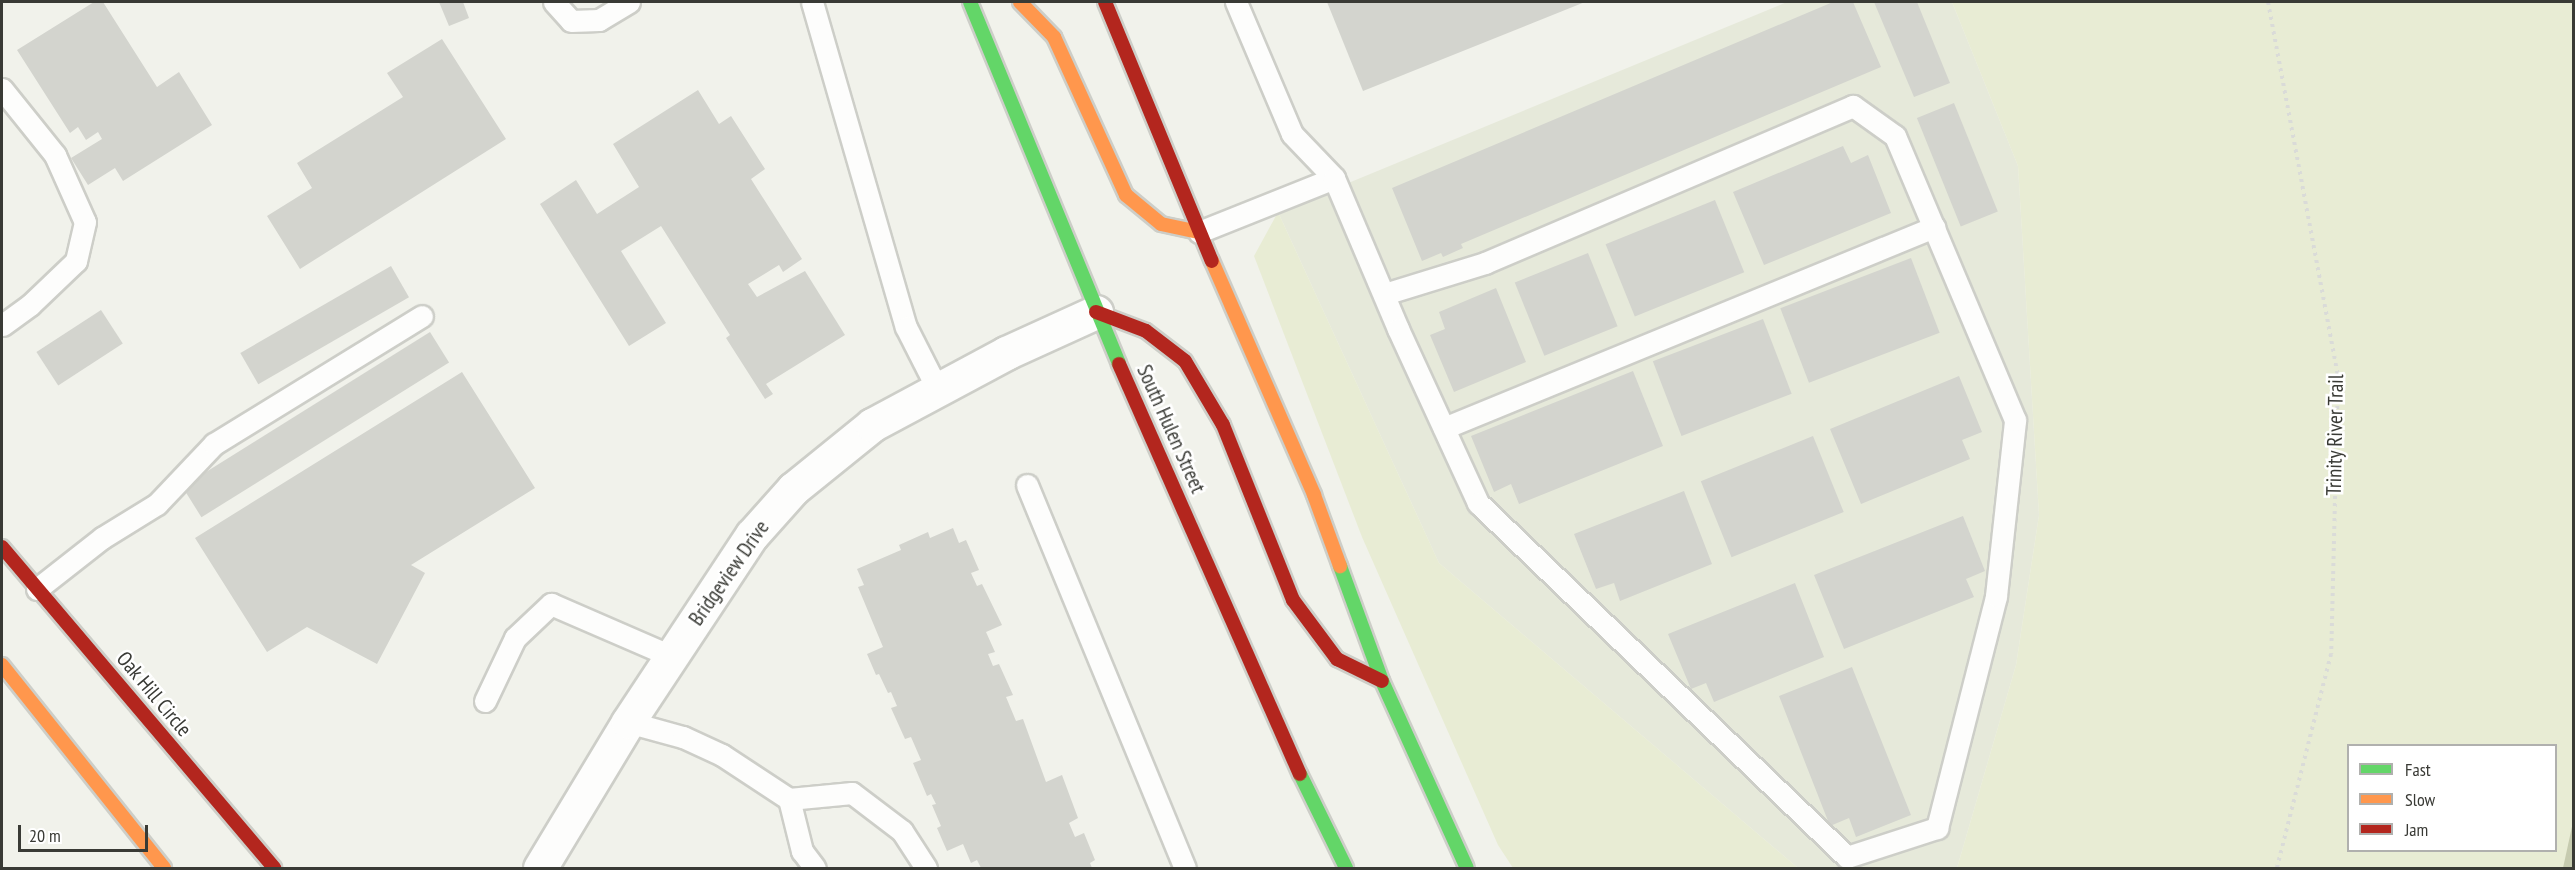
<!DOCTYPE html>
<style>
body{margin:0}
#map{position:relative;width:2575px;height:870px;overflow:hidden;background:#f1f2eb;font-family:"PT Sans Narrow",sans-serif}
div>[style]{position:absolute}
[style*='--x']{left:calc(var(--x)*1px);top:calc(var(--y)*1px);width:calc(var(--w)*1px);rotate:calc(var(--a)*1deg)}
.built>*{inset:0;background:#e6e9da}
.green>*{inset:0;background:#e8ecd4}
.water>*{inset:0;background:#c6cbaf}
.building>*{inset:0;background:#d3d4ce;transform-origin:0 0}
.path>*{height:4px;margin-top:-2px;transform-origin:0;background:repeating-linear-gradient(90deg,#dadbd8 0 3px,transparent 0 7.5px)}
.roads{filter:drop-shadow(2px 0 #cdcec8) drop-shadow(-2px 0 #cdcec8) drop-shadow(0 2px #cdcec8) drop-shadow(0 -2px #cdcec8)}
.lane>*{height:21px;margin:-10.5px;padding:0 10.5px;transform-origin:10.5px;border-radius:10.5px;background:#fdfdfc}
.street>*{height:33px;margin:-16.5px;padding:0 16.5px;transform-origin:16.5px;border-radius:16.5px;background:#fdfdfc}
.fast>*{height:14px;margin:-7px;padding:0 7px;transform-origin:7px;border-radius:7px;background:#63d668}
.slow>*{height:14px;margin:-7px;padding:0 7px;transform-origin:7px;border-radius:7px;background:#ff974d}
.jam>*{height:14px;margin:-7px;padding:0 7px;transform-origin:7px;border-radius:7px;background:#b3261e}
span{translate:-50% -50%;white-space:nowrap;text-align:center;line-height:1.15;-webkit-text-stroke:5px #fff;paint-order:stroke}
.street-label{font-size:21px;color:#393a35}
.frame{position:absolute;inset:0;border:3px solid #393a35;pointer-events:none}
.legend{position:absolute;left:2347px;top:744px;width:210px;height:108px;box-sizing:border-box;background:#fff;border:2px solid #b0b0ae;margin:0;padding:8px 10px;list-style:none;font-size:18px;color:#393a35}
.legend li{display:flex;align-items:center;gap:12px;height:30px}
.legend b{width:30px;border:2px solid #b0b0ae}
.scale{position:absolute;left:18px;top:825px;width:130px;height:27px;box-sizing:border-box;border:3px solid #393a35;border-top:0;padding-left:8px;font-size:18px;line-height:21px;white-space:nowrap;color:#393a35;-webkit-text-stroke:4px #fff;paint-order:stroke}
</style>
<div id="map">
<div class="built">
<div style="clip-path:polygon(1787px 2px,1952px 2px,2018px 166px,2039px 515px,2016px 665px,1957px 868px,1798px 868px,1439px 563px,1278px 212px)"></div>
</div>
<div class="green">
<div style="clip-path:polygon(evenodd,1952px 2px,2573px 2px,2573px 868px,1957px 868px,2016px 665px,2039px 515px,2018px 166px,1952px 2px,2348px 746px,2556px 746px,2556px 850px,2348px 850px,2348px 746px)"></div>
<div style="clip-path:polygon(1278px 212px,1439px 563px,1798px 868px,1513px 868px,1498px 845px,1362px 537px,1254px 256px)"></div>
</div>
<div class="water">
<div style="clip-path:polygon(2573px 822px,2573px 868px,2563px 868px)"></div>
</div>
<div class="building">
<div style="clip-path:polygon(94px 2px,103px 2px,157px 87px,179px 72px,212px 125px,123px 181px,115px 168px,88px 185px,71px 158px,102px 139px,98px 132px,86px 140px,78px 127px,70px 133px,17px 50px)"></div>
<div style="clip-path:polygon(439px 2px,463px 2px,469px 18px,449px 26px)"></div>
<div style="clip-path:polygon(1327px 2px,1585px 2px,1363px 91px)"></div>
<div style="clip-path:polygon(1833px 2px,1853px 2px,1881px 67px,1461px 244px,1463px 248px,1443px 257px,1441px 253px,1422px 261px,1392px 188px)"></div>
<div style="clip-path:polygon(1874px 2px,1917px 2px,1950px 83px,1914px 97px)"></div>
<div style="clip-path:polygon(442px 39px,506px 139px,300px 269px,267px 216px,312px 188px,297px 163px,403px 97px,387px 73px)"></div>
<div style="clip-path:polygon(698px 90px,719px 124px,731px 116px,765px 169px,751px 179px,802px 259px,783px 272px,779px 265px,748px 284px,757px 297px,805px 271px,845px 335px,766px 384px,773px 394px,765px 399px,726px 338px,730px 335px,661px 226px,621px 251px,666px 323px,629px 346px,540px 204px,576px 180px,597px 214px,639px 187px,613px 144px)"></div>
<div style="left:1954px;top:103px;width:117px;height:40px;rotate:68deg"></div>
<div style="clip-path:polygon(1843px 146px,1851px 163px,1868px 155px,1891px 213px,1764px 265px,1733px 192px)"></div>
<div style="left:1715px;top:200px;width:78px;height:118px;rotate:68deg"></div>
<div style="left:1588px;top:253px;width:79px;height:79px;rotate:68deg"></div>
<div style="left:1911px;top:258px;width:80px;height:140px;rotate:69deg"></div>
<div style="left:391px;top:266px;width:36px;height:174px;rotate:60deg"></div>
<div style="clip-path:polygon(1496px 288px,1526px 362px,1454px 392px,1430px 335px,1445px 329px,1439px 312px)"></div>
<div style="left:101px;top:310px;width:40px;height:77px;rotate:57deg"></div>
<div style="left:1763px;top:319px;width:80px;height:118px;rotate:69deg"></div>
<div style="left:430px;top:332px;width:36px;height:292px;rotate:58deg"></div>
<div style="clip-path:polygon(1633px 371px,1663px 446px,1519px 504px,1511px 484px,1494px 492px,1471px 436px)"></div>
<div style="clip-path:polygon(462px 372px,535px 488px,411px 565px,425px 573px,377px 664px,307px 627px,267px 652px,195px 538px)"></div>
<div style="clip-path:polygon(1959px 376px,1982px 432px,1962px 440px,1970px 459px,1861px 504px,1830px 429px)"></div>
<div style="left:1813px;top:436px;width:82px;height:121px;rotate:68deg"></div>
<div style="clip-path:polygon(1684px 491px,1712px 564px,1620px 601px,1614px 583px,1596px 589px,1574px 534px)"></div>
<div style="clip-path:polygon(1963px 516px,1985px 571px,1966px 579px,1974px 597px,1844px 649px,1814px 575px)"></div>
<div style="clip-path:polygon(953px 528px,959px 543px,966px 540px,979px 570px,971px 573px,977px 586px,982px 584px,1002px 625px,986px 632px,995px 652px,988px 654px,993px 666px,999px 664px,1013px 695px,1006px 697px,1016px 721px,1023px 719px,1046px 782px,1062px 775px,1078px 818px,1069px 823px,1075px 837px,1084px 833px,1095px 860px,1090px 863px,1092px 868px,981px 868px,977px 860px,971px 863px,963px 844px,947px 851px,937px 828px,941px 826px,932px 805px,936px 804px,931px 794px,927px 796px,913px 763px,921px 760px,911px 737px,905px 739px,891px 708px,897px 706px,891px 692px,888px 693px,879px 674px,876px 675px,867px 654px,883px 647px,858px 587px,864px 585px,857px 569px,901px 550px,899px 545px,928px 532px,930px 538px)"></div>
<div style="clip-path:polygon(1795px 583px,1824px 657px,1714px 702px,1706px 683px,1691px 689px,1668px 634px)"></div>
<div style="clip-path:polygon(1852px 667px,1911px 815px,1856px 837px,1849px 818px,1830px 826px,1779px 696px)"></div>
</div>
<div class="path">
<div style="--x:2268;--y:2;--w:380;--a:79.4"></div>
<div style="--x:2338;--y:376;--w:278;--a:91.4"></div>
<div style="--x:2331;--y:654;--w:221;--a:104.2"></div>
</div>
<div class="roads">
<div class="lane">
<div style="--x:554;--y:2;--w:25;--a:48"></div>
<div style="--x:571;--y:21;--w:28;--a:-2"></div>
<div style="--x:599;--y:20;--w:35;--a:-31"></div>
<div style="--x:812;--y:2;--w:338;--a:73.9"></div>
<div style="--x:906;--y:327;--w:71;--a:63.1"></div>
<div style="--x:1236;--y:2;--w:143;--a:67"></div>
<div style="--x:1292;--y:134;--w:61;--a:46.3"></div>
<div style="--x:2;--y:89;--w:85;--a:51.2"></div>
<div style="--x:55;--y:155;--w:73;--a:65.9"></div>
<div style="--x:85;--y:222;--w:40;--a:103"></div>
<div style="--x:76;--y:261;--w:64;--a:136.3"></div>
<div style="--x:30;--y:305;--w:34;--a:144"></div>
<div style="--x:1199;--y:232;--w:145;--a:-21.8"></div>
<div style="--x:1334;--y:178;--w:164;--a:67"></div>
<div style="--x:1398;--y:329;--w:192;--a:65.3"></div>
<div style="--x:1478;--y:503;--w:511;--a:43.81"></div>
<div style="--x:1847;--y:857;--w:95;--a:-17.9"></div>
<div style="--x:1937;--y:828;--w:239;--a:-75.7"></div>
<div style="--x:1996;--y:596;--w:177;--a:-83.8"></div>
<div style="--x:2015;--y:420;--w:308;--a:-112.9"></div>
<div style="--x:1895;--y:136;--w:52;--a:-144.5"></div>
<div style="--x:1853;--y:106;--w:400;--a:156.9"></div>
<div style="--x:1485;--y:263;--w:106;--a:162.9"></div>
<div style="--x:1444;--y:428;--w:530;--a:-22.3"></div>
<div style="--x:1027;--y:485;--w:414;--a:67.6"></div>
<div style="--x:37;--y:589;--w:83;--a:-38.1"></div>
<div style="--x:102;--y:538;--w:65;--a:-31.7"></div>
<div style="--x:157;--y:504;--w:83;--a:-46.5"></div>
<div style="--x:214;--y:444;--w:244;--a:-31.6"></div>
<div style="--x:485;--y:701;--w:70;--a:-64.5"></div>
<div style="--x:515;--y:638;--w:50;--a:-43.4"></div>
<div style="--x:551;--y:604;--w:131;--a:23.4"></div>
<div style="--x:628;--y:722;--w:57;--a:15.3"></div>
<div style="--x:683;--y:737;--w:43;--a:24.8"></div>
<div style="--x:722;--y:755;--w:80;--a:33.3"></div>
<div style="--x:789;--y:799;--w:63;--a:-5.4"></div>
<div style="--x:852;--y:793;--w:63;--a:37.2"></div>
<div style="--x:902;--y:831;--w:44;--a:57"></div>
<div style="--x:789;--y:799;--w:54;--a:76"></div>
<div style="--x:802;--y:851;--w:21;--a:53"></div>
</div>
<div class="street">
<div style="--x:540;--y:868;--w:170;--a:-58.9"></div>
<div style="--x:628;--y:722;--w:224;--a:-56.5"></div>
<div style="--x:752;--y:535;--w:62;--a:-48.3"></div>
<div style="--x:793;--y:489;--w:102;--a:-39"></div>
<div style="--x:872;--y:425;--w:152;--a:-28.2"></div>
<div style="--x:1006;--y:353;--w:99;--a:-24.5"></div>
</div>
<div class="fast">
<div style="--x:970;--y:2;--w:391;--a:67.6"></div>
<div style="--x:1340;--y:566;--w:122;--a:69.9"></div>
<div style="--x:1382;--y:681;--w:205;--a:65.6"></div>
<div style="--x:1300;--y:774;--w:105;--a:63.9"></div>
</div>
<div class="slow">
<div style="--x:1020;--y:2;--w:49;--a:45.8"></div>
<div style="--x:1054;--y:37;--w:174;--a:65.5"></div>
<div style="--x:1126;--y:195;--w:45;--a:39.6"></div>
<div style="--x:1161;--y:224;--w:39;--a:12"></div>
<div style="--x:1212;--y:261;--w:255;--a:66.4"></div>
<div style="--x:1314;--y:495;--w:76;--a:69.9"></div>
<div style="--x:2;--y:665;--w:260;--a:51.4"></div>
</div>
<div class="jam">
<div style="--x:1105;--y:2;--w:280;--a:67.6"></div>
<div style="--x:1096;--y:312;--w:53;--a:20.8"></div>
<div style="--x:1146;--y:331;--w:49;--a:37.6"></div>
<div style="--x:1185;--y:361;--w:74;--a:59.3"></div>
<div style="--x:1223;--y:425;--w:188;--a:68.2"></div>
<div style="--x:1293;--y:600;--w:74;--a:53.3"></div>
<div style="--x:1337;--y:659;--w:50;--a:26.1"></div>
<div style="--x:1119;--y:364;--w:448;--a:66.2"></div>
<div style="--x:2;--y:547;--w:421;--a:49.7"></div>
</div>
</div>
<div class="street-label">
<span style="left:1171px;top:429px;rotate:66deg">South Hulen Street</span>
<span style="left:2335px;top:435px;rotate:-89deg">Trinity River Trail</span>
<span style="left:729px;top:573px;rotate:-55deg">Bridgeview Drive</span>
<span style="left:154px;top:694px;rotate:50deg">Oak Hill Circle</span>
</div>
<div class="frame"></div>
<ul class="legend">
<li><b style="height:8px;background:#63d668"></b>Fast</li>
<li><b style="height:8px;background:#ff974d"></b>Slow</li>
<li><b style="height:8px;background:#b3261e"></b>Jam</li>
</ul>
<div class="scale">20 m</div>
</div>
